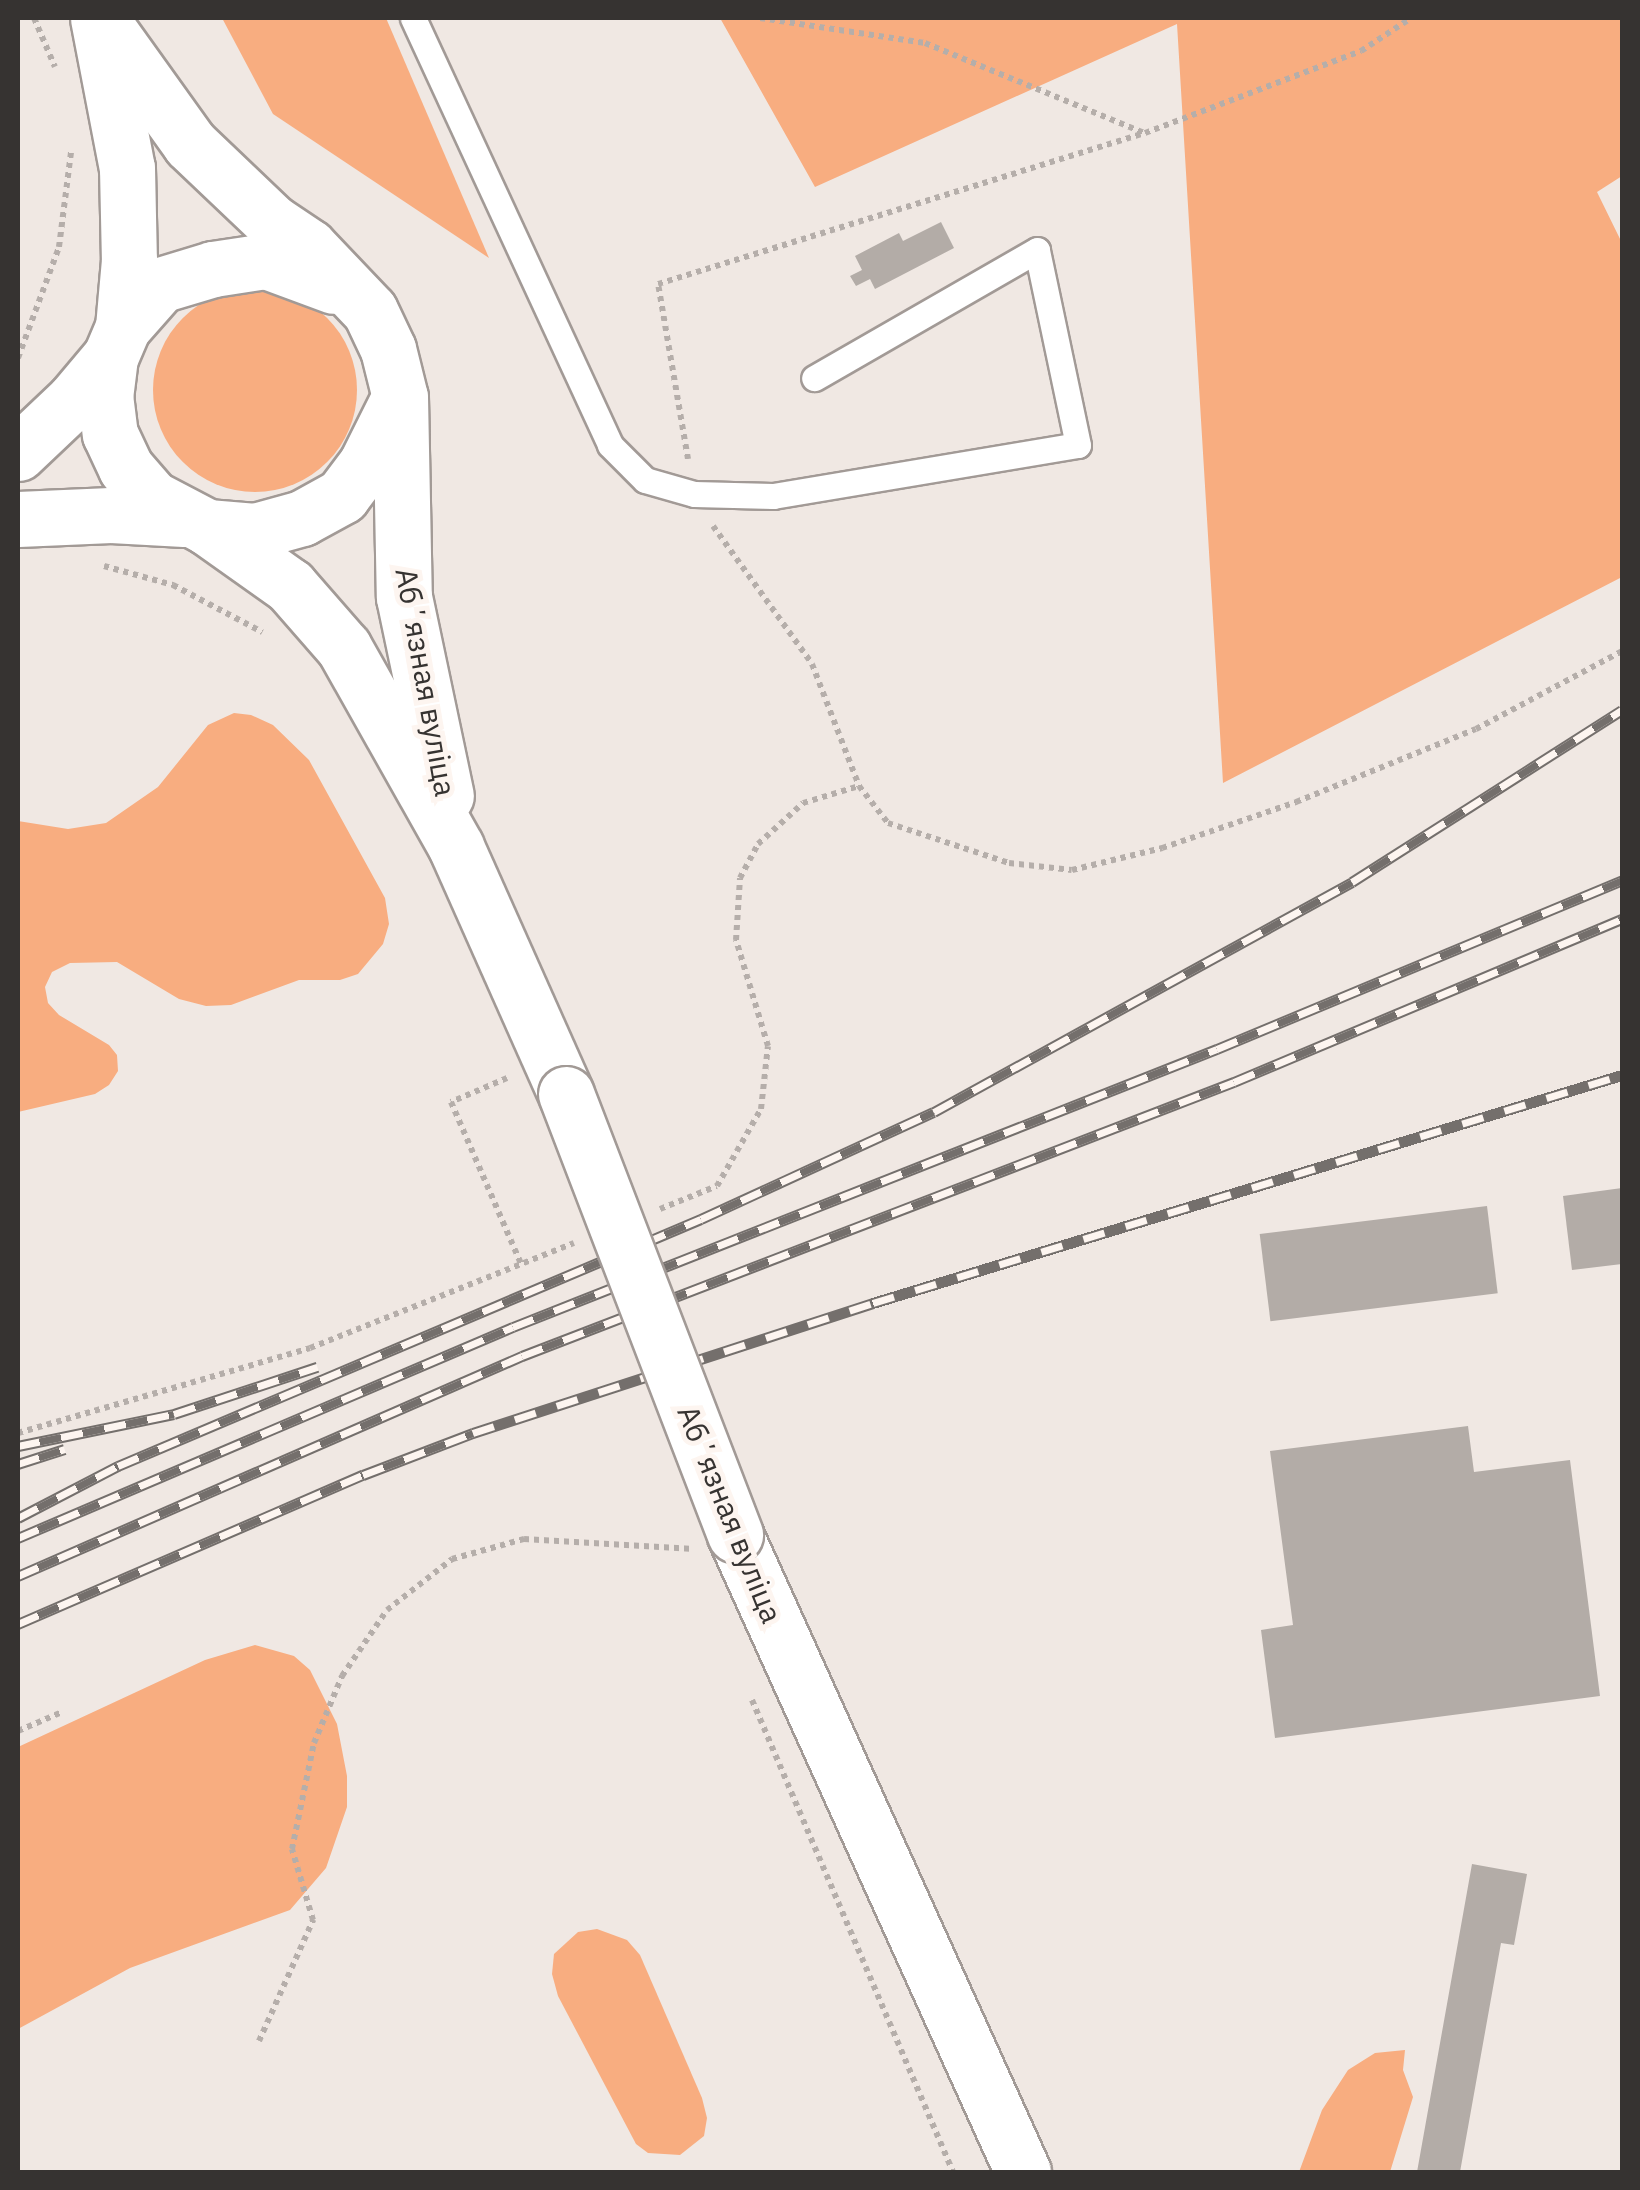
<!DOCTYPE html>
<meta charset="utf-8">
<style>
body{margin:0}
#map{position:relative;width:1640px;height:2190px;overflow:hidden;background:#f0e8e3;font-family:"IBM Plex Sans",sans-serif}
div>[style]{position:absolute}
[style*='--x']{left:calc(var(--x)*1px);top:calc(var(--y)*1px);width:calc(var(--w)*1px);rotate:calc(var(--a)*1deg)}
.green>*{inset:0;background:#f8ad80}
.round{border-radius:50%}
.building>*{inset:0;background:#b3aca7;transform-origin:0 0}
.path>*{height:6px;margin-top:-3px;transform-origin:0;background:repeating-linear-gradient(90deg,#b5aeaa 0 5px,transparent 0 10px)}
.roads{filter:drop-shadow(2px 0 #a29a96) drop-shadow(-2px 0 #a29a96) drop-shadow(0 2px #a29a96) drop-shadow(0 -2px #a29a96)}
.service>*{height:25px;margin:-12.5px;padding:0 12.5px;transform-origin:12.5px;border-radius:12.5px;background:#fff}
.primary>*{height:55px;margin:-27.5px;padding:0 27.5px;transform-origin:27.5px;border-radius:27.5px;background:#fff}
.rail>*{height:11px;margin-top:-5.5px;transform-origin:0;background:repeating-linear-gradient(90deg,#fdf5f0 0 22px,#746f6c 0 44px);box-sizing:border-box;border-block:2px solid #746f6c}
.bridges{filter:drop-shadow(2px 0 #a29a96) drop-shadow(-2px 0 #a29a96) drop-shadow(0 2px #a29a96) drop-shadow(0 -2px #a29a96)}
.primary-bridge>*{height:55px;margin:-27.5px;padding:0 27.5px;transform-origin:27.5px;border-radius:27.5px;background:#fff}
span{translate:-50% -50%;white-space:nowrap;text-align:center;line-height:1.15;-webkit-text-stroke:10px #fdf5f0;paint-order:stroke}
.street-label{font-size:30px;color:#363331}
.frame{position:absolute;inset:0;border:20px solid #363331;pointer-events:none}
</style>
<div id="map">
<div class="green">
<div style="clip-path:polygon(222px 18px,386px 18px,489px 258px,273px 114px)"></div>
<div style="clip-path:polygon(720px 18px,1622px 18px,1622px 176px,1597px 192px,1622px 243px,1622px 577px,1223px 783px,1177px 24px,815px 187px)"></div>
<div class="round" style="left:153px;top:288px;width:204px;height:204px"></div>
<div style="clip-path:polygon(234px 713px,251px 715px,273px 725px,309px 760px,385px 898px,389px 924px,383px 944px,358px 974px,340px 980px,299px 980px,231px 1005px,206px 1006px,179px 999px,117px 962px,70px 963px,52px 972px,45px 987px,48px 1003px,59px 1015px,109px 1045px,117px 1055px,118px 1071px,109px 1085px,95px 1094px,18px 1112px,18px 821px,68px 829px,106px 823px,158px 787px,208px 725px)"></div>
<div style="clip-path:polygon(255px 1645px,294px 1656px,310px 1670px,337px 1724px,347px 1776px,347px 1807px,326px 1868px,290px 1910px,130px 1968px,18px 2029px,18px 1747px,205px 1660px)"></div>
<div style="clip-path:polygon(597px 1929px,627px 1940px,640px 1955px,702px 2098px,707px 2118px,704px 2136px,680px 2155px,648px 2153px,636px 2144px,558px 1996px,552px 1974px,554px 1954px,578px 1932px)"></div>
<div style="clip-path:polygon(1405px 2050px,1403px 2070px,1413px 2097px,1390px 2172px,1299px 2172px,1322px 2110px,1348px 2070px,1375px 2053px)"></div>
</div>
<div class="building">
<div style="clip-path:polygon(941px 222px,954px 248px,875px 289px,870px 279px,856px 286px,850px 276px,862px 270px,855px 256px,899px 233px,903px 241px)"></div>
<div style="clip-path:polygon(1622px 1188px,1622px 1264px,1572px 1270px,1563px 1196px)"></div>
<div style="left:1487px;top:1206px;width:88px;height:229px;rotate:83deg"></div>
<div style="clip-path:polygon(1468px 1426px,1474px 1472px,1570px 1460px,1600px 1696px,1275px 1738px,1261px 1630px,1293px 1625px,1270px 1451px)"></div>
<div style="clip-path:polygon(1472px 1864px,1527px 1874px,1514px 1945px,1501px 1943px,1460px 2172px,1417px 2172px)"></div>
</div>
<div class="path">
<div style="--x:34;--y:18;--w:53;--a:66.8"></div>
<div style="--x:760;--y:18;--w:167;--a:8.6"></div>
<div style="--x:925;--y:43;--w:237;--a:22.3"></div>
<div style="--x:18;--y:358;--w:118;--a:-69.7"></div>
<div style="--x:59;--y:247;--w:96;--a:-82.8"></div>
<div style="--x:688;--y:459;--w:178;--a:-99.7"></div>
<div style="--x:658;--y:284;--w:510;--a:-17.23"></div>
<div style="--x:1145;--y:133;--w:231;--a:-20.8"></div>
<div style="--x:1361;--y:51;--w:60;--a:-33.4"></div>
<div style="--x:713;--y:526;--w:170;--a:54.3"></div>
<div style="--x:812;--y:664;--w:131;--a:68.9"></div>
<div style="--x:859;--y:786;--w:47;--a:51.9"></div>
<div style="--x:888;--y:823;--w:127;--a:18.3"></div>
<div style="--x:1009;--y:863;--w:63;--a:6.3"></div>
<div style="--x:1072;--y:870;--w:93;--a:-13.7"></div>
<div style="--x:1162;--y:848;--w:142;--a:-18.9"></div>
<div style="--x:1296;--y:802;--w:194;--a:-22.1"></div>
<div style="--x:1476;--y:729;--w:166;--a:-28.1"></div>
<div style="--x:104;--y:566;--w:72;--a:15.4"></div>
<div style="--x:173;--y:585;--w:101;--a:27.8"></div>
<div style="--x:507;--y:1078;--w:61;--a:156.8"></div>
<div style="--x:451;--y:1102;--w:176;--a:66.6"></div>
<div style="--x:660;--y:1209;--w:61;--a:-22"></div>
<div style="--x:717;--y:1186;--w:89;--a:-60.3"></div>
<div style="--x:761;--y:1109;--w:63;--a:-83.7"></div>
<div style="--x:768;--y:1046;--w:111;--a:-106.8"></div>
<div style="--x:736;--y:940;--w:62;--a:-86.3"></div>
<div style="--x:740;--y:878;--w:38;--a:-62"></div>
<div style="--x:758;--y:844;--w:61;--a:-42.3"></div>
<div style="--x:803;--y:803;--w:59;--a:-16.9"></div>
<div style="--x:18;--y:1433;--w:304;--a:-16.2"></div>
<div style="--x:310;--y:1348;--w:284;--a:-21.7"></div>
<div style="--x:752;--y:1700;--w:513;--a:66.93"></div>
<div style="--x:18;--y:1731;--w:48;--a:-23.4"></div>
<div style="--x:259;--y:2041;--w:133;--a:-65.9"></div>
<div style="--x:313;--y:1920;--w:74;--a:-106.5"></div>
<div style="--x:292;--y:1849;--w:108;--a:-78.3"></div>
<div style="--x:314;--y:1743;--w:73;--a:-67.3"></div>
<div style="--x:342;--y:1676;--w:80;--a:-55.7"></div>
<div style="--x:387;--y:1610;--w:83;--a:-38.1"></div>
<div style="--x:452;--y:1559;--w:75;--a:-15.5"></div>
<div style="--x:524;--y:1539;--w:166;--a:3.4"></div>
</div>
<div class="roads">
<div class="service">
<div style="--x:413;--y:18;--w:470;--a:65.2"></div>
<div style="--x:610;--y:445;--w:49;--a:45"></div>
<div style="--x:645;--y:480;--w:51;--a:15.9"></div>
<div style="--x:694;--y:494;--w:79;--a:1.5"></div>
<div style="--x:773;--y:496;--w:309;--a:-9.5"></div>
<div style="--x:1078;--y:445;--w:199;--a:-101.9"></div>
<div style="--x:1037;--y:250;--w:257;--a:150.1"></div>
</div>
<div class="primary">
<div style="--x:98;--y:18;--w:153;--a:79.1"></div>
<div style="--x:127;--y:168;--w:92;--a:88.8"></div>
<div style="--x:129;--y:260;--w:67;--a:95.1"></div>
<div style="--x:123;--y:327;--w:33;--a:113"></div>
<div style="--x:110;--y:357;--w:38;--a:97"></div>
<div style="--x:105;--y:395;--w:39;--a:83"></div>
<div style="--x:110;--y:434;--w:38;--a:65"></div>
<div style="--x:126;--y:468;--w:40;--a:49"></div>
<div style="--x:152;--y:498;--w:62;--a:27.8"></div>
<div style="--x:207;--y:527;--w:102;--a:35.4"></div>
<div style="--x:290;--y:586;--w:82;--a:48.9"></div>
<div style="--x:344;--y:648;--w:228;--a:60.6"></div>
<div style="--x:456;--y:847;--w:270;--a:66"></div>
<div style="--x:107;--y:28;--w:143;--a:54.4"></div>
<div style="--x:190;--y:144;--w:113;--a:43.6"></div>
<div style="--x:272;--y:222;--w:45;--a:34"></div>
<div style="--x:309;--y:247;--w:88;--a:46.4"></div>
<div style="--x:370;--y:311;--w:42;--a:64.7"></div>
<div style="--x:388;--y:349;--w:49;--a:76"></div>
<div style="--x:400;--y:397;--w:200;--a:88.9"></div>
<div style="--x:404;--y:597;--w:203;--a:78.1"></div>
<div style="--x:123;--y:327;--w:56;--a:-48.6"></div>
<div style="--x:160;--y:285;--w:55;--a:-16.8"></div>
<div style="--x:213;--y:269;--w:54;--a:-8.6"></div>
<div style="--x:266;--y:261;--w:72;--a:20.2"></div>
<div style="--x:18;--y:453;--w:77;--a:-43.4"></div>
<div style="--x:74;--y:400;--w:56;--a:-50.1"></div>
<div style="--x:18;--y:519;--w:93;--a:-2.5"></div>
<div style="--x:111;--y:515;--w:73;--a:3.1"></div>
<div style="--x:207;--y:527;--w:48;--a:4.8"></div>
<div style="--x:255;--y:531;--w:49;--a:-15.5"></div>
<div style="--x:302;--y:518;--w:46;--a:-28.8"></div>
<div style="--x:342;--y:496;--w:40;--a:-53"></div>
<div style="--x:366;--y:464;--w:67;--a:-63.4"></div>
<div style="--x:735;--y:1535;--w:699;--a:65.67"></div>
</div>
</div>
<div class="rail">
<div style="--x:18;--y:1446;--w:159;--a:-11.6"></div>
<div style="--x:174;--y:1414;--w:151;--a:-18.2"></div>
<div style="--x:18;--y:1464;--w:49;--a:-17.7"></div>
<div style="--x:18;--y:1518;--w:113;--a:-27.5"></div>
<div style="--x:118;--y:1466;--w:633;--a:-22.96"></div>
<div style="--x:701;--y:1219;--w:256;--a:-24.7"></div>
<div style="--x:934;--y:1112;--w:477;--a:-28.8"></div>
<div style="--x:1352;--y:882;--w:320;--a:-32.5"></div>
<div style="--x:18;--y:1538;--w:538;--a:-23.09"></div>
<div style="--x:513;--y:1327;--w:757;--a:-21.55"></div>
<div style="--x:1217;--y:1049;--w:439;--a:-22.6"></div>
<div style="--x:18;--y:1576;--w:550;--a:-23.58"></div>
<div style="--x:522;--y:1356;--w:763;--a:-21.05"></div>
<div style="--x:1234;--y:1082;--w:421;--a:-22.8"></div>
<div style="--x:18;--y:1624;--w:376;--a:-23.4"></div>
<div style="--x:363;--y:1475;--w:118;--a:-20.9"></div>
<div style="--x:473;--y:1433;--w:421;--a:-18"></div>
<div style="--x:873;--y:1303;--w:783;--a:-16.93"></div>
</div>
<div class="bridges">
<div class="primary-bridge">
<div style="--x:566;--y:1094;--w:472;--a:69"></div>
</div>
</div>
<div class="street-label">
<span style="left:426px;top:682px;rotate:80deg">Абʼязная вуліца</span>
<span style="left:730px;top:1514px;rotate:68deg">Абʼязная вуліца</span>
</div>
<div class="frame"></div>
</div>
